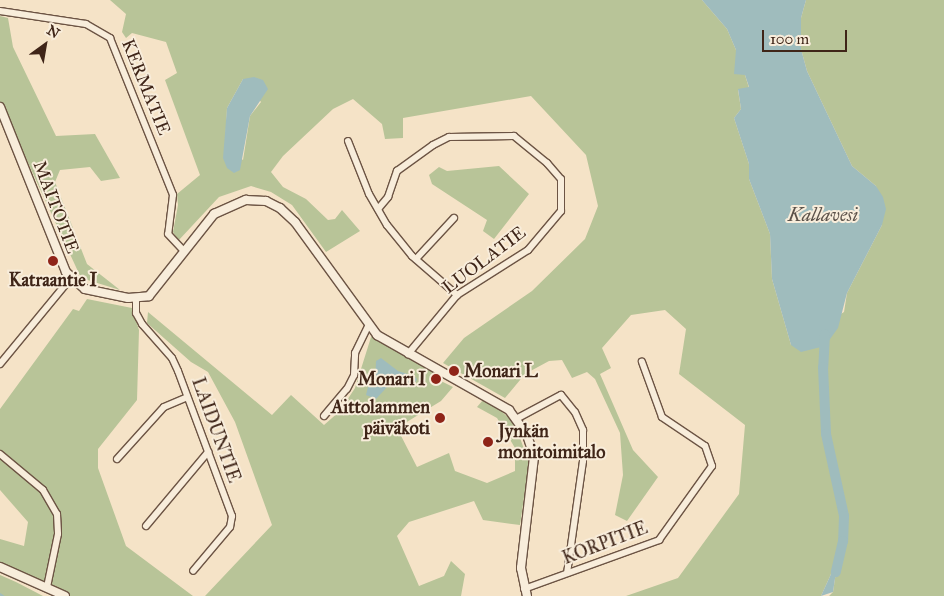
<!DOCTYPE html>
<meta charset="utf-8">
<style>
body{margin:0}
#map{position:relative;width:944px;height:596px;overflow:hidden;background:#f5e3c7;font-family:"IM FELL Great Primer",serif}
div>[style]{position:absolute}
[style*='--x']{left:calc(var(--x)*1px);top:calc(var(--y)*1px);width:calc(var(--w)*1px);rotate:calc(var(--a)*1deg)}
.green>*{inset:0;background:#b8c498}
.water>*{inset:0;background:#9fbcbd}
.stream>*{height:2px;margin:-1px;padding:0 1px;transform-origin:1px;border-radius:1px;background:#9fbcbd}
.river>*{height:10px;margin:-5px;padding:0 5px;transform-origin:5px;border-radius:5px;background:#9fbcbd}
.roads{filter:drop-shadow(1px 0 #6c5444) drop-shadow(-1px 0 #6c5444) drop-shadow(0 1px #6c5444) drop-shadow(0 -1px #6c5444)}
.minor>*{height:6px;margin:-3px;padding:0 3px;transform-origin:3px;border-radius:3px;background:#f8eddb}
.tertiary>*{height:8px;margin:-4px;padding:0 4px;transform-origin:4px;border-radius:4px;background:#f8eddb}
.dots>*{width:14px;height:14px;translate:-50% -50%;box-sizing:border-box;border:2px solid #f8eddb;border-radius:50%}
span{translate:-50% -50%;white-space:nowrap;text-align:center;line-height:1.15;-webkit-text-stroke:4px #f8eddb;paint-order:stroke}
.street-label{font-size:18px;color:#3f2518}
.poi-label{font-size:18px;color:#3f2518;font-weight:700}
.left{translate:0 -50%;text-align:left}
.right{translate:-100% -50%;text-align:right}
.water-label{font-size:19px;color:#5c524a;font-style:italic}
.north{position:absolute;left:20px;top:20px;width:50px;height:50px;-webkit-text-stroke:4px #f8eddb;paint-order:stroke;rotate:32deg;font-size:14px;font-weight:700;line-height:20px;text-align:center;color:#3f2518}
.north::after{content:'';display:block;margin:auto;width:18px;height:22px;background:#3f2518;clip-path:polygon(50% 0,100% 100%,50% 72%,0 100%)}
.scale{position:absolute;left:762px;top:30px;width:85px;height:22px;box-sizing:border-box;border:2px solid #3f2518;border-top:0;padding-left:6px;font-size:15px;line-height:18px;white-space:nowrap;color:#3f2518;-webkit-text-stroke:4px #f8eddb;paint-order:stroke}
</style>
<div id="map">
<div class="green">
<div style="clip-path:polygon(evenodd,110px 0,702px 0,727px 29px,736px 50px,736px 68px,745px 75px,749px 88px,738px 90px,741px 109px,734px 118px,749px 164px,749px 179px,770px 234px,772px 279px,791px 345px,844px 312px,847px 293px,882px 225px,876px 186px,852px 166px,807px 71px,801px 49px,801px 18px,806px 0,944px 0,944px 596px,829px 596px,833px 592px,836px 572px,831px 574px,821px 596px,626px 596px,678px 578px,739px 494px,745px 425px,679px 374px,686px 329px,665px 310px,631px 315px,602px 348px,611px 368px,600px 374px,633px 450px,658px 477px,627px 521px,615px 515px,623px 475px,620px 433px,595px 379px,587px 372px,572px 378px,562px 360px,549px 361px,525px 374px,505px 398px,443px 363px,464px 338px,532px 291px,585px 239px,598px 206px,586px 155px,531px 96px,403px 118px,403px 138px,385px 139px,382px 124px,353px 99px,333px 109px,283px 156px,271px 172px,283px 187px,306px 199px,328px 220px,335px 219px,342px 210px,360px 231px,326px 252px,292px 205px,271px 192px,251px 186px,219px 197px,178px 241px,173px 232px,178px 205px,177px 194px,200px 175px,165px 80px,177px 73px,166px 42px,132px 33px,126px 38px,122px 32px,126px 14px,110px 0,243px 79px,261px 102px,250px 116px,243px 160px,225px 147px,227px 108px,243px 79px)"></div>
<div style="clip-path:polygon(0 16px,8px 18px,13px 47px,56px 136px,95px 134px,120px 178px,101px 181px,90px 167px,60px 170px,55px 182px,87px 264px,120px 290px,81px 278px,0 102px)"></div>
<div style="clip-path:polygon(499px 166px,529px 194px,494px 239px,483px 231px,487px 220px,432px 184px,429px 175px,439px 167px,447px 171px)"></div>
<div style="clip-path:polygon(87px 299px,132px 308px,139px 330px,137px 400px,98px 449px,98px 468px,126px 546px,193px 596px,63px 596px,0 564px,0 539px,24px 546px,28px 522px,0 490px,0 409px,73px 309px,79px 311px)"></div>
<div style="clip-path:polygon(148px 312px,272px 415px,291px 395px,324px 425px,340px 411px,355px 388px,372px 334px,440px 375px,439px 380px,453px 387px,441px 401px,397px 428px,417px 467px,449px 453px,455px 471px,487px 483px,515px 471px,515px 448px,497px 418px,477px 407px,483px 400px,500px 410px,515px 424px,529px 463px,520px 525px,483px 520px,474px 501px,409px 522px,397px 536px,419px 586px,444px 576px,451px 561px,465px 574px,461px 596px,205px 596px,272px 525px,235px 422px,208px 372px,191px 362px,147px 323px)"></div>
<div style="clip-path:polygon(0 575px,16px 582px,43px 596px,0 596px)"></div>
</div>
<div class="water">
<div style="clip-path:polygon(702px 0,806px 0,801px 18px,801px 49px,807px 71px,852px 166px,876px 186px,883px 197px,886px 209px,882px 225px,847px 293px,838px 328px,825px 346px,801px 352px,791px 345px,772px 279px,770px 234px,749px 179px,749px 164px,734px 118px,741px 109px,738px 89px,749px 87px,745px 75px,734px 74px,736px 50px,727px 29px)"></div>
<div style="clip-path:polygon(254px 77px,263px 80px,268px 89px,250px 116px,240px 170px,234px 173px,227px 168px,223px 158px,227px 108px,243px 79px)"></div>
<div style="clip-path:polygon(381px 358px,398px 371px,414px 376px,417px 379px,413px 387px,388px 386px,376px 399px,366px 395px,368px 387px,375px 382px,376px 361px)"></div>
<div style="clip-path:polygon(836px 572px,833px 592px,821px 596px,831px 574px)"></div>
</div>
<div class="stream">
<div style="--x:0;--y:594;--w:4;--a:34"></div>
</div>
<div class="river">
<div style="--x:825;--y:334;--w:33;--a:93"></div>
<div style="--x:823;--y:367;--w:67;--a:87.4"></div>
<div style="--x:826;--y:434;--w:84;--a:77.6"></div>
<div style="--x:844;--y:516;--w:25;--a:92"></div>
<div style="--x:843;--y:541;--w:32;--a:103"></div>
</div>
<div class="roads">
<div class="minor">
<div style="--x:0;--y:11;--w:87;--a:8.6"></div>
<div style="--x:86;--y:24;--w:28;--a:30"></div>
<div style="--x:110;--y:38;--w:169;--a:68.1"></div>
<div style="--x:173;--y:195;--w:39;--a:97"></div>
<div style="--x:168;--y:234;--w:23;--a:47"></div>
<div style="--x:348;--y:141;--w:57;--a:68.4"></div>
<div style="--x:369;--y:194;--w:36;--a:60"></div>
<div style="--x:387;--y:225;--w:40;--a:51"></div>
<div style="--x:412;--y:256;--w:60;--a:40.9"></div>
<div style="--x:378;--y:209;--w:16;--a:-50"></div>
<div style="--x:388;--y:197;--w:28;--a:-71"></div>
<div style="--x:397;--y:171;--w:44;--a:-35.8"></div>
<div style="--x:433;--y:145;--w:18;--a:-27"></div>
<div style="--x:449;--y:137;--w:65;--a:-0.9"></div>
<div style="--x:514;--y:136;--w:43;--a:39.3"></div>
<div style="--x:547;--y:163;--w:21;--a:49"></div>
<div style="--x:561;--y:179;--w:32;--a:90"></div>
<div style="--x:561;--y:211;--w:51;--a:130.2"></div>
<div style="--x:528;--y:250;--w:84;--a:147.6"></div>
<div style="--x:457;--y:295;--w:77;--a:129.7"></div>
<div style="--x:416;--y:259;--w:56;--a:-47.2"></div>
<div style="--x:136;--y:299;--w:14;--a:90"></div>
<div style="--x:136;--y:313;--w:13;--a:61"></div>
<div style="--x:142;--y:324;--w:45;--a:48.6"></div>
<div style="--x:172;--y:358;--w:14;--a:65"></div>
<div style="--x:178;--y:371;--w:155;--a:69.6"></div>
<div style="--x:232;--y:516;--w:11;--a:100"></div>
<div style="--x:230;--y:527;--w:57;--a:130.1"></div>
<div style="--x:0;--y:364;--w:110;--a:-50.5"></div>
<div style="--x:324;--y:416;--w:35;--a:-50"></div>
<div style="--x:347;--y:389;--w:16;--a:-63"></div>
<div style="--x:354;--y:375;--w:22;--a:-87"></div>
<div style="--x:355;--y:353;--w:30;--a:-64"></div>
<div style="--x:516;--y:419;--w:51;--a:-28.1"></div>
<div style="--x:561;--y:395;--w:22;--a:51"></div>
<div style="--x:575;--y:412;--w:20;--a:66"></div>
<div style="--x:583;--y:430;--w:31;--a:90"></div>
<div style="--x:583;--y:461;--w:113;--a:98.1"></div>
<div style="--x:0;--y:454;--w:56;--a:39.9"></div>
<div style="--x:43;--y:490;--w:28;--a:60"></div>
<div style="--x:57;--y:514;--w:20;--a:87"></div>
<div style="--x:58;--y:534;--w:54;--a:101.7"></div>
<div style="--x:117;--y:459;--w:70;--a:-47.9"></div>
<div style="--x:164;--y:407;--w:25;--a:-23"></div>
<div style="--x:146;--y:526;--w:97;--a:-50"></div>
<div style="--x:524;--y:589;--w:144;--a:-19.9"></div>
<div style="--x:659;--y:540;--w:91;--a:-54.4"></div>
<div style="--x:712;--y:466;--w:21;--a:-109"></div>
<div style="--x:705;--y:446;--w:52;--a:-146"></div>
<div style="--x:662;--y:417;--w:59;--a:-110"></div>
</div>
<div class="tertiary">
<div style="--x:0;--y:107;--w:178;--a:68.2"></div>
<div style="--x:66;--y:272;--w:25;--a:42"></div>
<div style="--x:85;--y:289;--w:44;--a:11.8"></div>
<div style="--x:128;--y:298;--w:21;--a:-5"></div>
<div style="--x:149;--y:296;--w:105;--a:-51.6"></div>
<div style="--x:214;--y:214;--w:35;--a:-24"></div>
<div style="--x:246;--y:200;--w:20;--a:3"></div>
<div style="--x:266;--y:201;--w:16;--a:27"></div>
<div style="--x:280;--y:208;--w:21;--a:43"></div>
<div style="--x:295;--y:222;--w:140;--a:54"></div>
<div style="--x:377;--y:335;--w:152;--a:29.6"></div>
<div style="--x:509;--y:410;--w:31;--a:54"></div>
<div style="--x:527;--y:435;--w:23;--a:72"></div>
<div style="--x:534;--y:457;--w:112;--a:96.7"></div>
<div style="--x:521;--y:568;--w:29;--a:78"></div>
<div style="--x:0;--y:567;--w:71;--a:24"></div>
</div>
</div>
<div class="dots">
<div style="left:53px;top:261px;background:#8f2418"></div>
<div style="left:454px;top:371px;background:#8f2418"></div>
<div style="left:436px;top:379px;background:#8f2418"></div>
<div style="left:440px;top:418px;background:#8f2418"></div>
<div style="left:488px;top:442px;background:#8f2418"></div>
</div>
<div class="street-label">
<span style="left:146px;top:87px;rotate:68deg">KERMATIE</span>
<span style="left:56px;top:207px;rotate:69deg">MAITOTIE</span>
<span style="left:484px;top:260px;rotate:-37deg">LUOLATIE</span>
<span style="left:216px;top:430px;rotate:70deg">LAIDUNTIE</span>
<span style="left:605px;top:543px;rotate:-21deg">KORPITIE</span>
</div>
<div class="poi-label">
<span style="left:53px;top:280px">Katraantie I</span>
<span class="left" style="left:464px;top:371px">Monari L</span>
<span class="right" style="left:426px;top:379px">Monari I</span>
<span class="right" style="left:430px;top:418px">Aittolammen<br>päiväkoti</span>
<span class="left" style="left:498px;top:442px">Jynkän<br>monitoimitalo</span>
</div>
<div class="water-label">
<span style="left:823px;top:215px">Kallavesi</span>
</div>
<div class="north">N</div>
<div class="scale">100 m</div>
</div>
